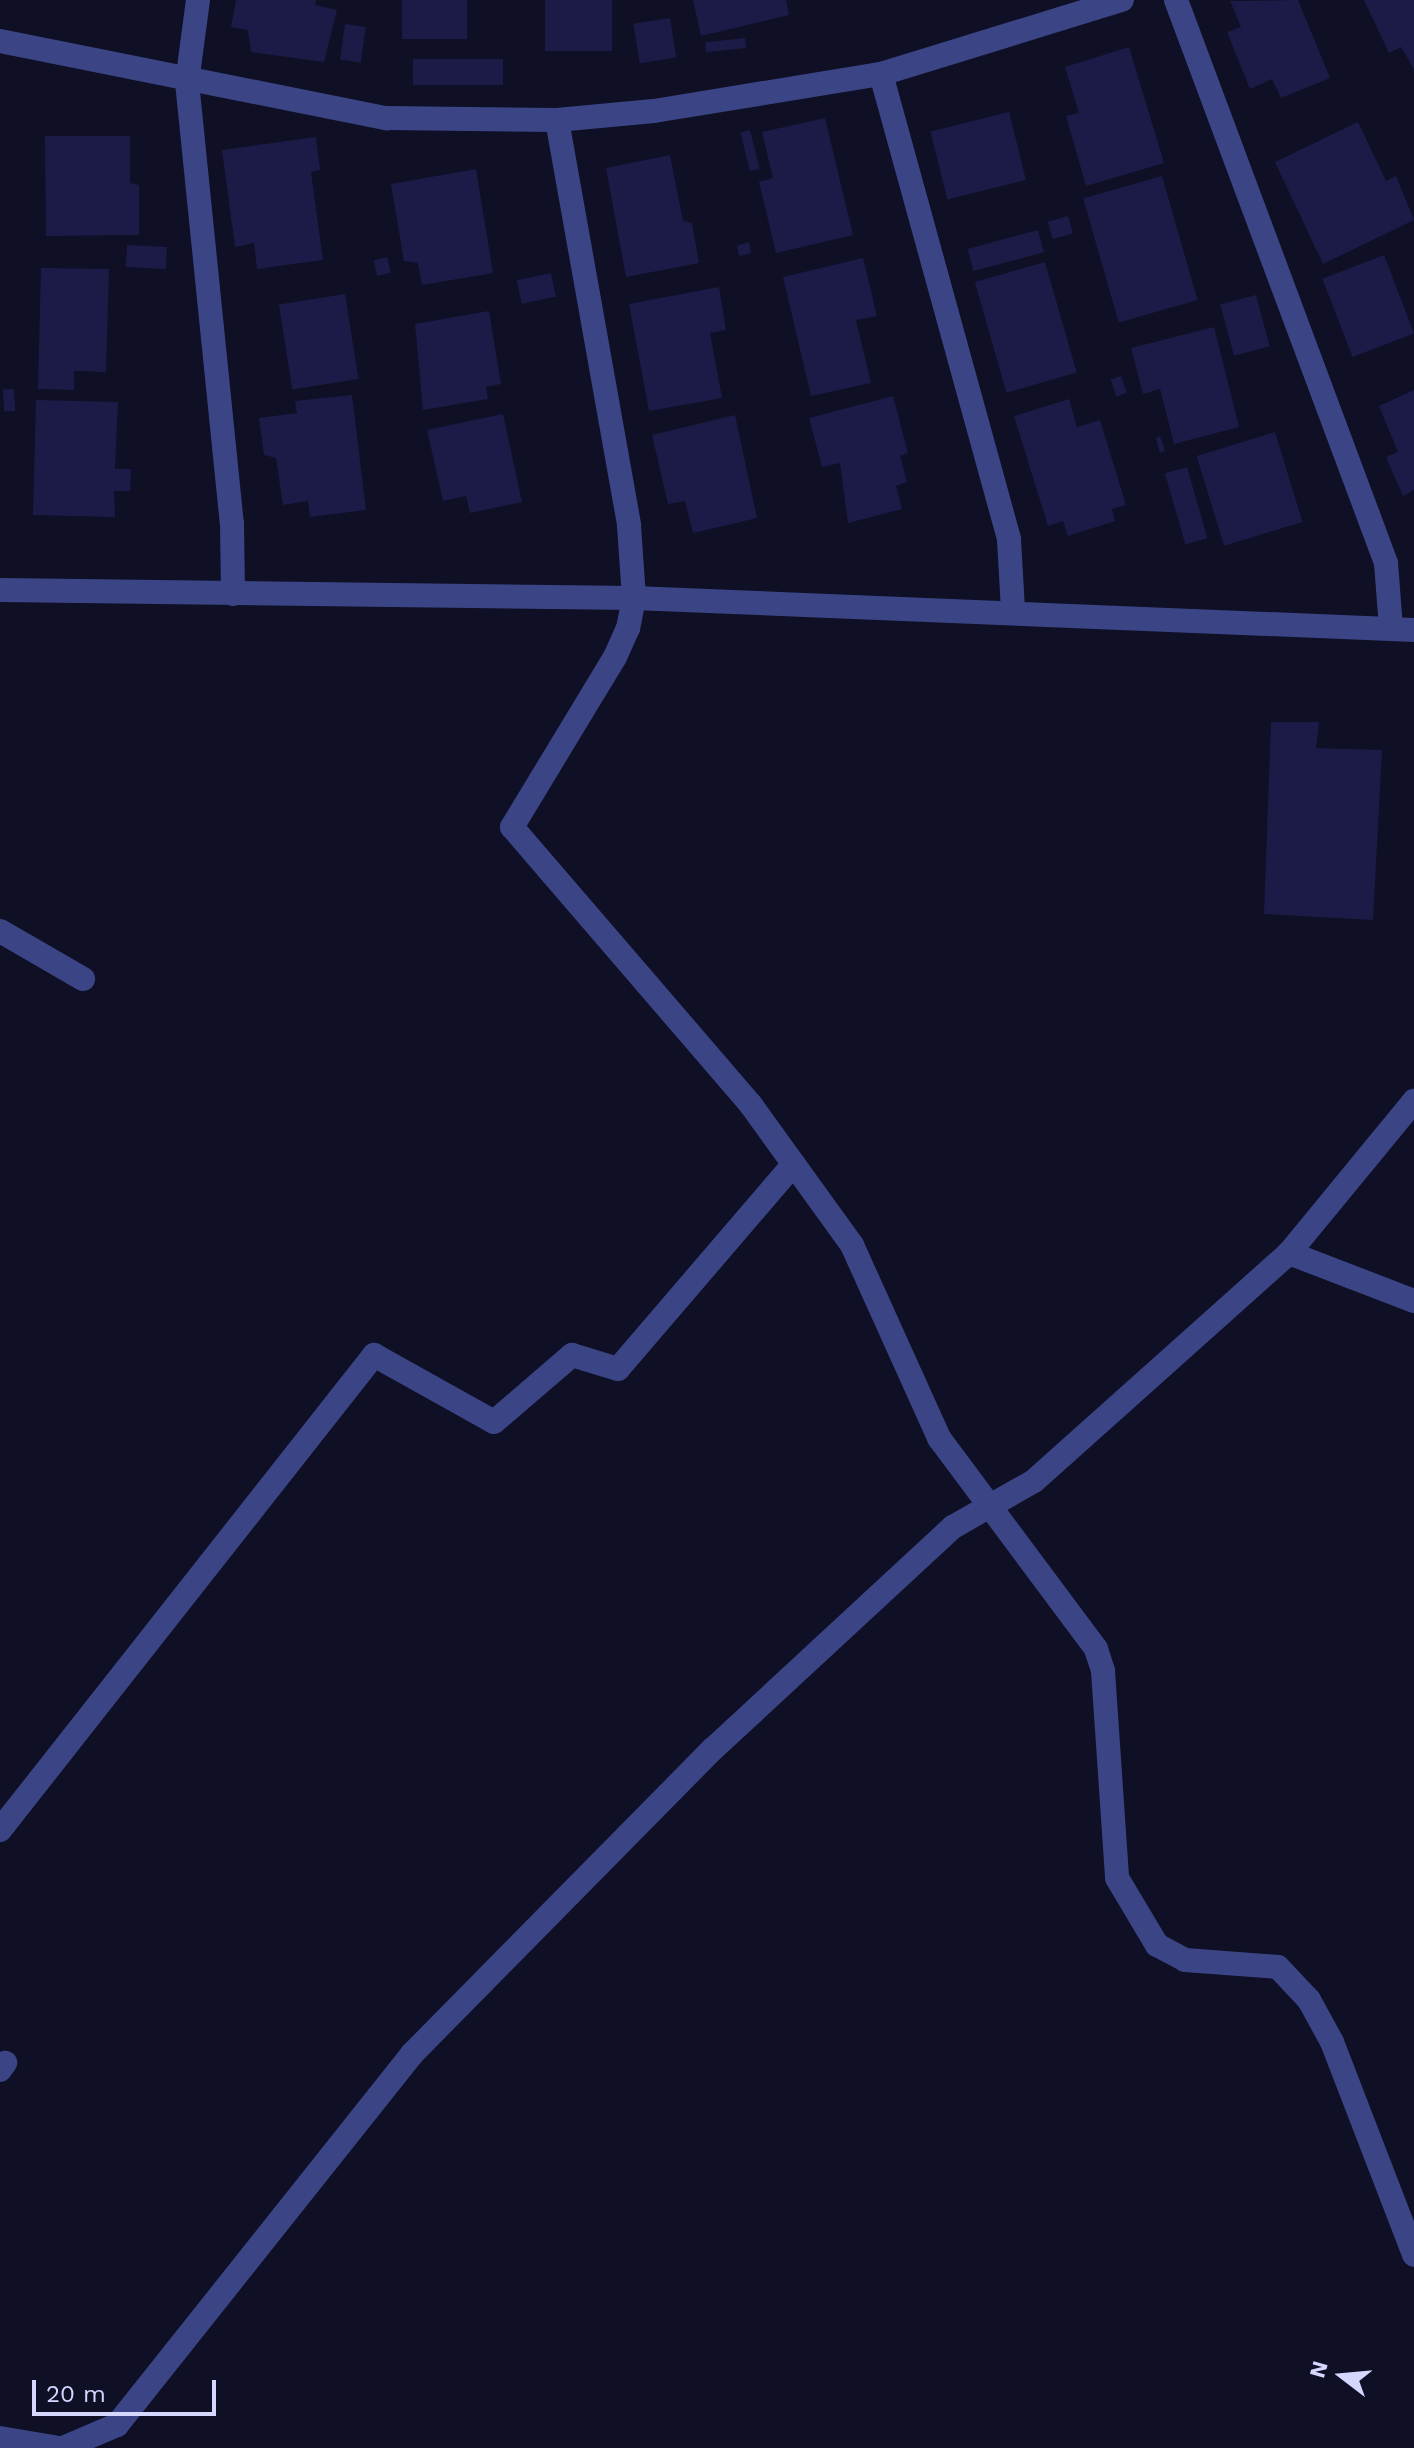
<!DOCTYPE html>
<style>
body{margin:0}
#map{position:relative;width:1414px;height:2448px;overflow:hidden;background:#0f0f26;font-family:"Work Sans",sans-serif}
div>[style]{position:absolute}
[style*='--x']{left:calc(var(--x)*1px);top:calc(var(--y)*1px);width:calc(var(--w)*1px);rotate:calc(var(--a)*1deg)}
.building>*{inset:0;background:#1c1b47;transform-origin:0 0}
.minor>*{height:24px;margin:-12px;padding:0 12px;transform-origin:12px;border-radius:12px;background:#3b4585}
span{translate:-50% -50%;white-space:nowrap;text-align:center;line-height:1.15;-webkit-text-stroke:6px #0f0f26;paint-order:stroke}
.north{position:absolute;left:1302px;top:2336px;width:80px;height:80px;-webkit-text-stroke:6px #0f0f26;paint-order:stroke;rotate:286deg;font-size:22px;font-weight:700;line-height:32px;text-align:center;color:#d5d7ff}
.north::after{content:'';display:block;margin:auto;width:28px;height:36px;background:#d5d7ff;clip-path:polygon(50% 0,100% 100%,50% 72%,0 100%)}
.scale{position:absolute;left:32px;top:2380px;width:184px;height:36px;box-sizing:border-box;border:4px solid #d5d7ff;border-top:0;padding-left:10px;font-size:24px;line-height:28px;white-space:nowrap;color:#d5d7ff;-webkit-text-stroke:6px #0f0f26;paint-order:stroke}
</style>
<div id="map">
<div class="building">
<div style="clip-path:polygon(236px 0,316px 0,315px 5px,337px 10px,324px 62px,251px 52px,248px 30px,231px 27px)"></div>
<div style="left:402px;top:0;width:65px;height:39px"></div>
<div style="left:545px;top:0;width:67px;height:51px"></div>
<div style="clip-path:polygon(693px 0,786px 0,789px 15px,701px 36px)"></div>
<div style="clip-path:polygon(1298px 0,1330px 78px,1281px 98px,1272px 79px,1250px 89px,1227px 32px,1241px 27px,1230px 1px)"></div>
<div style="clip-path:polygon(1364px 0,1414px 0,1414px 69px,1401px 47px,1389px 53px)"></div>
<div style="left:670px;top:18px;width:40px;height:37px;rotate:81deg"></div>
<div style="left:345px;top:24px;width:21px;height:36px;rotate:8deg"></div>
<div style="left:745px;top:38px;width:10px;height:40px;rotate:84deg"></div>
<div style="clip-path:polygon(1129px 47px,1164px 163px,1086px 186px,1066px 116px,1079px 113px,1065px 67px)"></div>
<div style="left:413px;top:59px;width:90px;height:26px"></div>
<div style="left:1009px;top:112px;width:70px;height:81px;rotate:76deg"></div>
<div style="clip-path:polygon(825px 118px,853px 235px,776px 253px,759px 182px,773px 178px,762px 132px)"></div>
<div style="clip-path:polygon(1358px 122px,1386px 181px,1396px 176px,1414px 220px,1323px 264px,1275px 162px)"></div>
<div style="left:750px;top:130px;width:40px;height:10px;rotate:76deg"></div>
<div style="clip-path:polygon(45px 136px,130px 136px,130px 183px,139px 185px,139px 235px,46px 236px)"></div>
<div style="clip-path:polygon(316px 137px,320px 170px,311px 172px,323px 260px,257px 269px,254px 243px,235px 247px,222px 150px)"></div>
<div style="clip-path:polygon(670px 155px,683px 221px,692px 223px,699px 263px,626px 277px,606px 168px)"></div>
<div style="clip-path:polygon(476px 169px,493px 273px,422px 285px,418px 263px,404px 261px,391px 184px)"></div>
<div style="left:1162px;top:176px;width:129px;height:82px;rotate:74deg"></div>
<div style="left:1068px;top:216px;width:18px;height:21px;rotate:74deg"></div>
<div style="left:1038px;top:230px;width:23px;height:73px;rotate:75deg"></div>
<div style="clip-path:polygon(749px 242px,751px 253px,739px 256px,737px 246px)"></div>
<div style="left:127px;top:245px;width:40px;height:22px;rotate:3deg"></div>
<div style="left:1384px;top:255px;width:84px;height:66px;rotate:69deg"></div>
<div style="left:387px;top:257px;width:16px;height:14px;rotate:76deg"></div>
<div style="clip-path:polygon(863px 258px,877px 316px,856px 320px,871px 383px,811px 396px,783px 277px)"></div>
<div style="left:1045px;top:262px;width:115px;height:73px;rotate:74deg"></div>
<div style="clip-path:polygon(41px 268px,109px 269px,106px 372px,74px 371px,74px 390px,38px 389px)"></div>
<div style="left:551px;top:273px;width:24px;height:35px;rotate:78deg"></div>
<div style="clip-path:polygon(719px 287px,726px 330px,710px 333px,722px 398px,649px 411px,629px 304px)"></div>
<div style="left:345px;top:294px;width:86px;height:67px;rotate:81deg"></div>
<div style="left:1256px;top:295px;width:53px;height:37px;rotate:75deg"></div>
<div style="clip-path:polygon(489px 311px,501px 384px,486px 387px,488px 399px,423px 410px,415px 324px)"></div>
<div style="clip-path:polygon(1214px 327px,1239px 427px,1174px 444px,1160px 389px,1143px 394px,1131px 348px)"></div>
<div style="left:1121px;top:376px;width:18px;height:11px;rotate:71deg"></div>
<div style="left:14px;top:389px;width:22px;height:11px;rotate:87deg"></div>
<div style="clip-path:polygon(1414px 390px,1414px 490px,1403px 496px,1386px 457px,1398px 452px,1379px 406px)"></div>
<div style="clip-path:polygon(352px 395px,366px 510px,310px 517px,308px 501px,283px 505px,276px 458px,264px 455px,259px 418px,297px 413px,295px 401px)"></div>
<div style="clip-path:polygon(893px 396px,908px 453px,900px 456px,907px 482px,896px 486px,902px 509px,848px 523px,840px 463px,822px 467px,809px 418px)"></div>
<div style="clip-path:polygon(1069px 399px,1077px 427px,1100px 420px,1126px 505px,1112px 509px,1115px 521px,1068px 536px,1063px 521px,1048px 526px,1014px 416px)"></div>
<div style="clip-path:polygon(36px 400px,118px 402px,115px 469px,131px 469px,130px 491px,114px 491px,115px 517px,33px 515px)"></div>
<div style="clip-path:polygon(503px 414px,522px 502px,470px 513px,466px 496px,443px 501px,427px 430px)"></div>
<div style="clip-path:polygon(735px 415px,757px 518px,693px 533px,685px 501px,668px 504px,652px 435px)"></div>
<div style="left:1275px;top:432px;width:94px;height:82px;rotate:73deg"></div>
<div style="clip-path:polygon(1160px 436px,1165px 451px,1160px 453px,1156px 438px)"></div>
<div style="left:1187px;top:467px;width:74px;height:23px;rotate:74deg"></div>
<div style="clip-path:polygon(1271px 722px,1319px 722px,1316px 748px,1382px 750px,1373px 920px,1264px 914px)"></div>
</div>
<div class="minor">
<div style="--x:198;--y:0;--w:83;--a:97.6"></div>
<div style="--x:187;--y:82;--w:443;--a:84.2"></div>
<div style="--x:232;--y:523;--w:71;--a:89.2"></div>
<div style="--x:1176;--y:0;--w:601;--a:69.54"></div>
<div style="--x:1386;--y:563;--w:65;--a:85.6"></div>
<div style="--x:0;--y:41;--w:395;--a:11.3"></div>
<div style="--x:387;--y:118;--w:170;--a:0.7"></div>
<div style="--x:557;--y:120;--w:97;--a:-5.3"></div>
<div style="--x:654;--y:111;--w:230;--a:-9.3"></div>
<div style="--x:881;--y:74;--w:252;--a:-17.1"></div>
<div style="--x:881;--y:74;--w:483;--a:74.6"></div>
<div style="--x:1009;--y:540;--w:70;--a:86.7"></div>
<div style="--x:557;--y:120;--w:412;--a:79.9"></div>
<div style="--x:629;--y:526;--w:72;--a:86"></div>
<div style="--x:634;--y:598;--w:31;--a:101"></div>
<div style="--x:628;--y:628;--w:32;--a:114"></div>
<div style="--x:615;--y:657;--w:199;--a:121.2"></div>
<div style="--x:512;--y:827;--w:367;--a:49.3"></div>
<div style="--x:751;--y:1105;--w:173;--a:54.2"></div>
<div style="--x:852;--y:1245;--w:212;--a:65.7"></div>
<div style="--x:939;--y:1438;--w:263;--a:53.3"></div>
<div style="--x:1096;--y:1649;--w:23;--a:72"></div>
<div style="--x:1103;--y:1671;--w:207;--a:86.1"></div>
<div style="--x:1117;--y:1878;--w:78;--a:59.2"></div>
<div style="--x:1157;--y:1945;--w:32;--a:28"></div>
<div style="--x:1185;--y:1960;--w:93;--a:4.3"></div>
<div style="--x:1278;--y:1967;--w:45;--a:46.8"></div>
<div style="--x:1309;--y:2000;--w:48;--a:61.3"></div>
<div style="--x:1332;--y:2042;--w:228;--a:68.9"></div>
<div style="--x:0;--y:590;--w:634;--a:0.72"></div>
<div style="--x:634;--y:598;--w:781;--a:2.35"></div>
<div style="--x:0;--y:931;--w:96;--a:30"></div>
<div style="--x:1289;--y:1253;--w:134;--a:21"></div>
<div style="--x:0;--y:1830;--w:605;--a:-51.78"></div>
<div style="--x:374;--y:1355;--w:137;--a:29.2"></div>
<div style="--x:494;--y:1422;--w:103;--a:-40.7"></div>
<div style="--x:572;--y:1355;--w:48;--a:16.9"></div>
<div style="--x:618;--y:1369;--w:270;--a:-49.4"></div>
<div style="--x:0;--y:2070;--w:9;--a:-54"></div>
<div style="--x:0;--y:2438;--w:60;--a:9.6"></div>
<div style="--x:63;--y:2448;--w:59;--a:-23.1"></div>
<div style="--x:117;--y:2425;--w:474;--a:-51.5"></div>
<div style="--x:412;--y:2054;--w:429;--a:-45.4"></div>
<div style="--x:713;--y:1749;--w:327;--a:-42.8"></div>
<div style="--x:953;--y:1527;--w:93;--a:-29.6"></div>
<div style="--x:1034;--y:1481;--w:342;--a:-41.8"></div>
<div style="--x:1289;--y:1253;--w:197;--a:-50.6"></div>
</div>
<div class="north">N</div>
<div class="scale">20 m</div>
</div>
